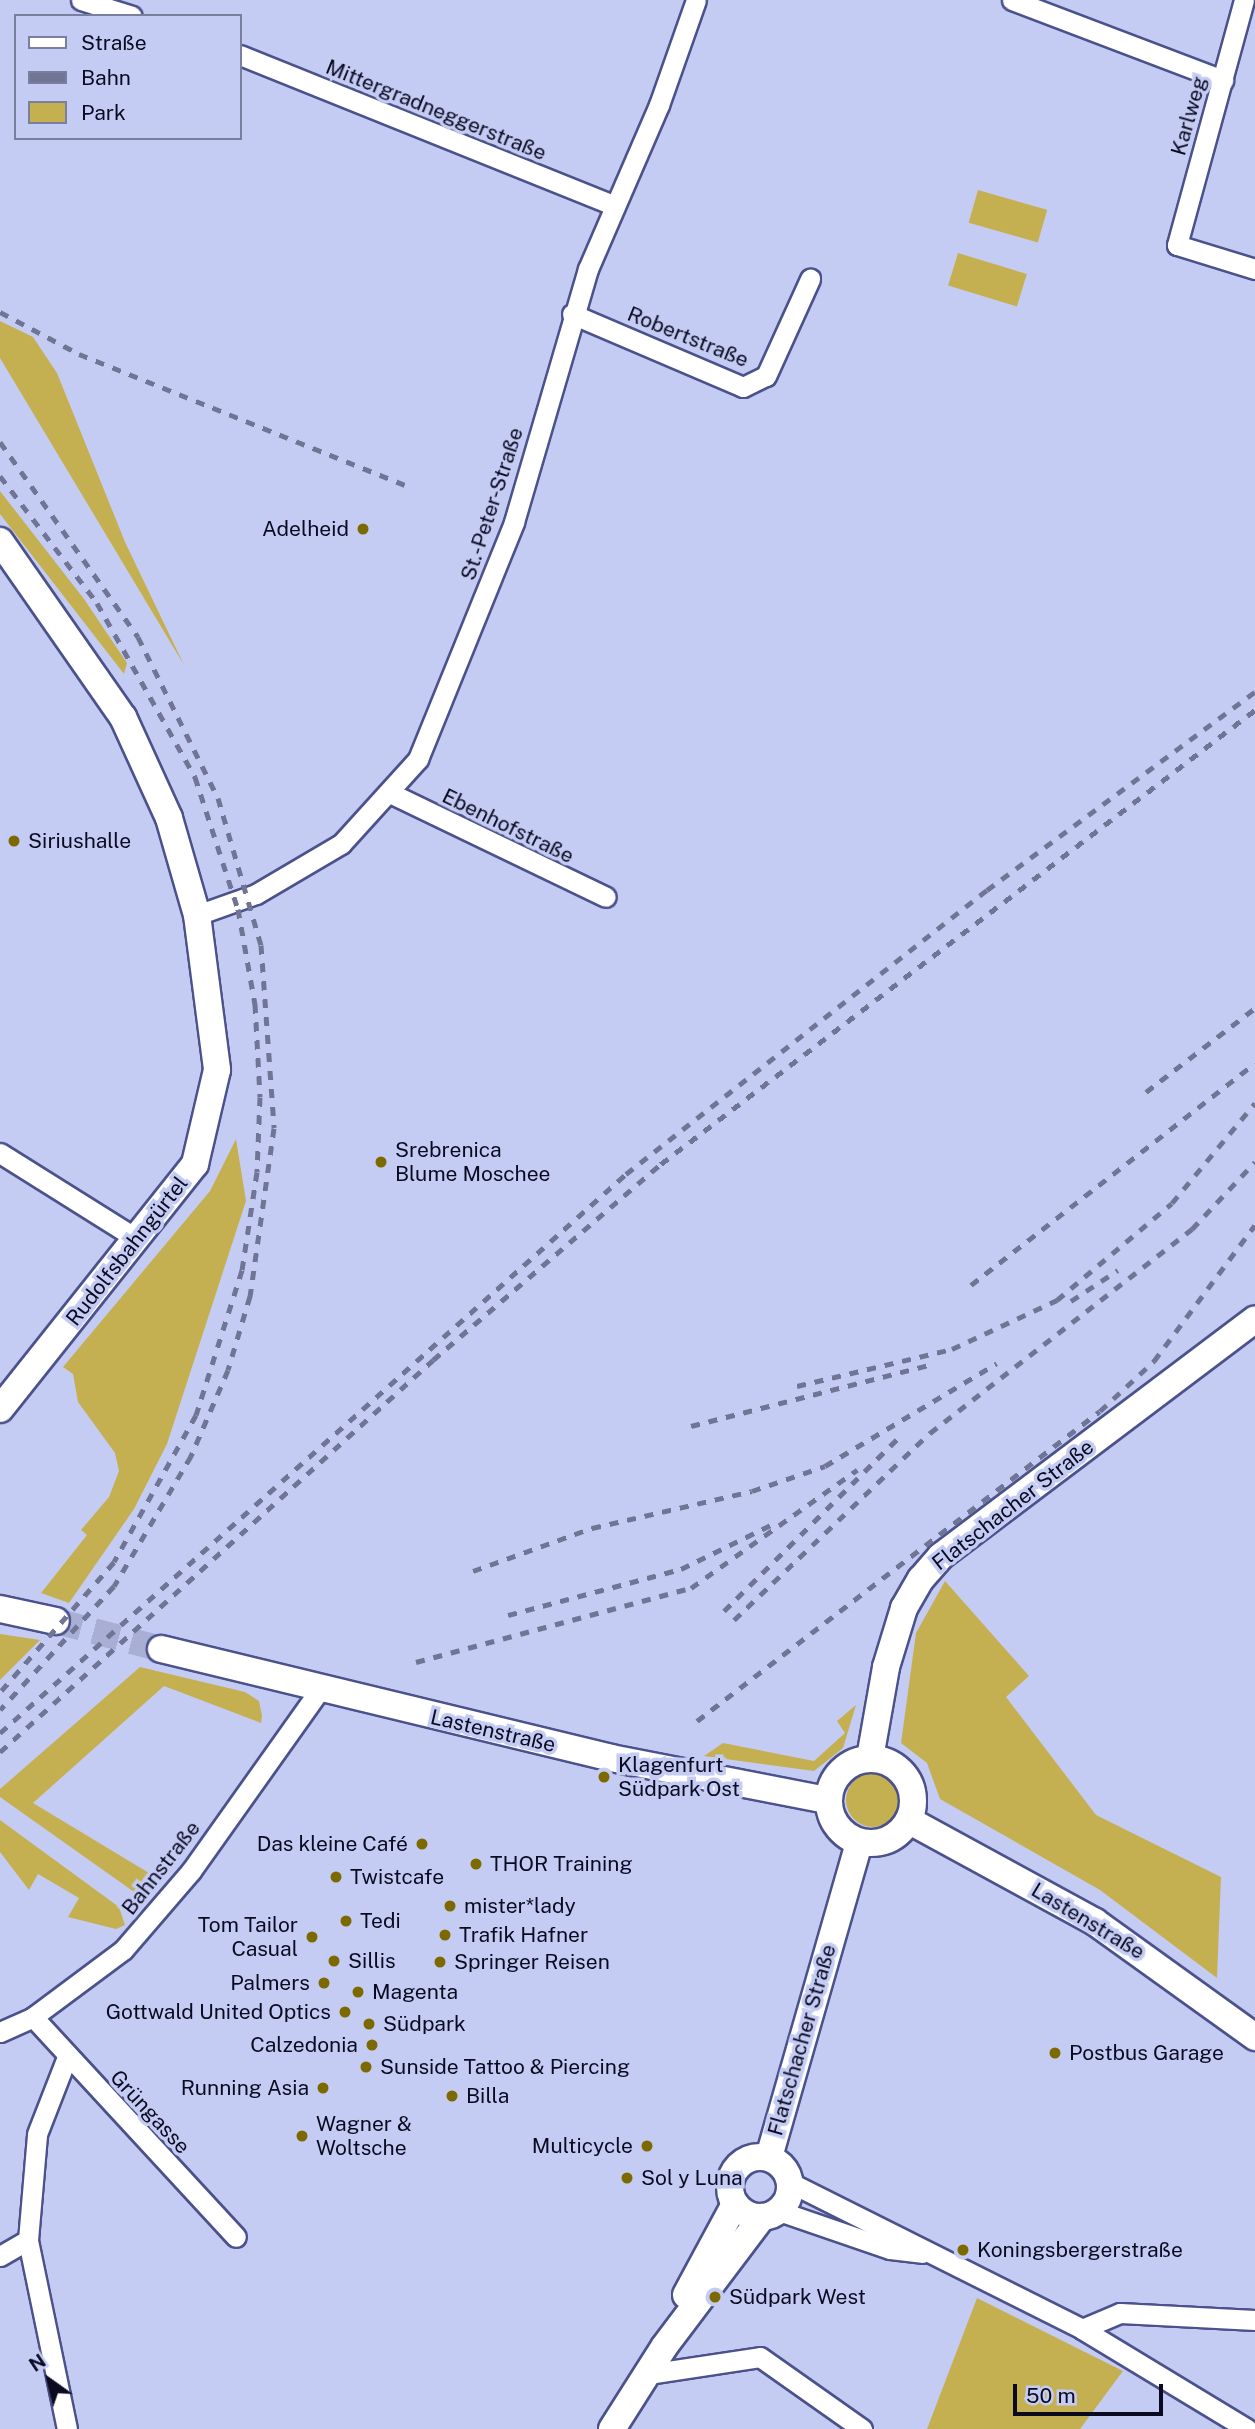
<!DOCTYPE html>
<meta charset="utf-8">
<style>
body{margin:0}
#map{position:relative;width:1255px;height:2429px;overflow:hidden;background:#c5ccf4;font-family:"Public Sans",sans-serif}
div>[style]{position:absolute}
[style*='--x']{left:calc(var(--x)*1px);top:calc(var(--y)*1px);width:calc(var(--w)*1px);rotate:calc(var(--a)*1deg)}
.green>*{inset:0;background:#c5b051;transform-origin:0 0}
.round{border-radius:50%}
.secondary-tunnel>*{height:26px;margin-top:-13px;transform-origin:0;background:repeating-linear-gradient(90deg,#a9afd4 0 26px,transparent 0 39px)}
.roads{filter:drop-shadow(2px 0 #4b528b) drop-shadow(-2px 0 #4b528b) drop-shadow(0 2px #4b528b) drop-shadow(0 -2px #4b528b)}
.street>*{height:19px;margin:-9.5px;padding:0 9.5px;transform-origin:9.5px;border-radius:9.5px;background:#fff}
.secondary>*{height:26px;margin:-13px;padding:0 13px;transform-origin:13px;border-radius:13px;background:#fff}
.secondary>.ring{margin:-13px;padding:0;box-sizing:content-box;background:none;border:26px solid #fff;border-radius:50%}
.rail>*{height:5px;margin-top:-2.5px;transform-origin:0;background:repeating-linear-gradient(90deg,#707595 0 9px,transparent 0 18px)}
.dots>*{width:19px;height:19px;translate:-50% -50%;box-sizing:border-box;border:4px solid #c5ccf4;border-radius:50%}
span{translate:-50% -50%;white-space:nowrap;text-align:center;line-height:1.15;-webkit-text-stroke:7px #c5ccf4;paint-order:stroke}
.street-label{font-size:21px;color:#0a0b21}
.poi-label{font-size:21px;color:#0a0b21}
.right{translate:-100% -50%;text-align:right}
.left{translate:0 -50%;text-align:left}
.legend{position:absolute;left:14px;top:14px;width:228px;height:126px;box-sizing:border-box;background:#c5ccf4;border:2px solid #7a7fa0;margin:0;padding:9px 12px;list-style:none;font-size:21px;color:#0a0b21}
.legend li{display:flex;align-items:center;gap:14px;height:35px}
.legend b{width:35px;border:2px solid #7a7fa0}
.north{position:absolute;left:14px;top:2345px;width:70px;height:70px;-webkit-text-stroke:5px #c5ccf4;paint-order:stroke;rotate:326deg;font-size:19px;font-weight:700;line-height:28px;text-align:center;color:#0a0b21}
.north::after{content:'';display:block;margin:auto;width:24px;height:32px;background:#0a0b21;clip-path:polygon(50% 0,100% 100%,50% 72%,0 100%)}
.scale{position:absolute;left:1013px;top:2384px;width:150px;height:32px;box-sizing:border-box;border:4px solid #0a0b21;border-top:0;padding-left:9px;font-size:21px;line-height:24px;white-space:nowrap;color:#0a0b21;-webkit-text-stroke:5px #c5ccf4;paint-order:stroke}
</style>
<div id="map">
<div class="green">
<div style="left:978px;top:190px;width:72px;height:34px;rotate:16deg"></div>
<div style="left:958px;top:253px;width:72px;height:34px;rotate:17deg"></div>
<div style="clip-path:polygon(0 321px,33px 337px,57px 373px,125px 542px,184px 665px,0 358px)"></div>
<div style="clip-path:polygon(0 491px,84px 599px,127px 663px,124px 674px,0 514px)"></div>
<div style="clip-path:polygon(236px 1139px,246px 1201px,167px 1444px,134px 1509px,69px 1603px,41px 1593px,87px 1535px,81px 1530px,109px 1497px,119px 1471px,115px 1453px,78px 1402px,73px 1374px,63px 1367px,210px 1191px)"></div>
<div style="clip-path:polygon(945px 1581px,1029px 1676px,1006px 1697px,1096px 1815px,1221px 1877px,1217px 1978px,1100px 1890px,940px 1799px,927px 1763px,901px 1743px,916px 1633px)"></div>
<div style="clip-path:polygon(0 1634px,40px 1640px,0 1680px)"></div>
<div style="clip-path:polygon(140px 1667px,245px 1692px,259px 1701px,262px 1716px,261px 1723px,164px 1686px,33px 1803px,159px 1879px,144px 1899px,0 1797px,0 1789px)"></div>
<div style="clip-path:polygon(856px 1705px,843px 1748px,814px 1771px,704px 1756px,723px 1743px,814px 1761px,845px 1733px,837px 1721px)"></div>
<div class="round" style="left:846px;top:1773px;width:54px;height:54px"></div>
<div style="clip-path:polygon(0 1820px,119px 1907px,125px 1925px,116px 1929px,68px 1917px,79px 1898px,38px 1874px,29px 1890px,0 1852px)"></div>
<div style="clip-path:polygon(977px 2298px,1123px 2371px,1080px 2429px,927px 2429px)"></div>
</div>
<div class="secondary-tunnel">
<div style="--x:56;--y:1621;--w:109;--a:14.9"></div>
</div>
<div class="roads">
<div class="street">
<div style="--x:81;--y:0;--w:53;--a:17.4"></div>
<div style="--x:1012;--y:0;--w:226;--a:20.8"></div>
<div style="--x:1244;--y:0;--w:254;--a:105.3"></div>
<div style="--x:1177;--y:245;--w:82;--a:17.1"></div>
<div style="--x:240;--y:55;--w:404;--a:21.9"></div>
<div style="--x:572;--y:314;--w:186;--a:23.1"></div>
<div style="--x:743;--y:387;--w:25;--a:-26"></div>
<div style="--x:766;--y:376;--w:107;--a:-65.6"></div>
<div style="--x:392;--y:794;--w:237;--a:25.7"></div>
<div style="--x:197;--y:915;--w:63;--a:-19.6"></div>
<div style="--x:256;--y:894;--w:99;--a:-30.5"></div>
<div style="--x:341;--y:844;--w:115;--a:-47.8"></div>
<div style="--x:418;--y:759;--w:256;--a:-67.9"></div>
<div style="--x:514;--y:522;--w:264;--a:-73.7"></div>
<div style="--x:588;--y:269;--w:179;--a:-66.6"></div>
<div style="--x:659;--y:105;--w:111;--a:-70.6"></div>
<div style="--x:0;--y:1153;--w:162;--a:32.1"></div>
<div style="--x:33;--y:2017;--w:299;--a:47.3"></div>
<div style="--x:0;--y:2032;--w:36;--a:-24"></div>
<div style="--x:33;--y:2017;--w:112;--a:-36.7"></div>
<div style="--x:123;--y:1950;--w:104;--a:-49.3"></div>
<div style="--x:191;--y:1871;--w:221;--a:-54.6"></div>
<div style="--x:791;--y:2183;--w:326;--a:26.6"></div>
<div style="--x:1082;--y:2329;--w:193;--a:31.2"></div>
<div style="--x:779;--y:2211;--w:117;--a:18.9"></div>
<div style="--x:890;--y:2249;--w:32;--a:7"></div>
<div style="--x:0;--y:2256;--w:32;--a:-30"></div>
<div style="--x:1082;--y:2329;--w:41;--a:-22.8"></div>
<div style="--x:1120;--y:2313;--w:135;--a:3"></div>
<div style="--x:648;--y:2374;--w:113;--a:-8.6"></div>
<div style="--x:760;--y:2357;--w:125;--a:35.2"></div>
<div style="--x:67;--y:2429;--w:193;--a:-101.7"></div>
<div style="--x:28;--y:2240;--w:106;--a:-85.1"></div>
<div style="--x:37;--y:2134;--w:83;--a:-68.7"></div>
</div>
<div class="secondary">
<div style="--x:0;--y:541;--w:215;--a:55.1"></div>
<div style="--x:123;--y:717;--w:111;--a:65.5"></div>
<div style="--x:169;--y:818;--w:101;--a:73.9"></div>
<div style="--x:197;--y:915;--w:156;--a:82.6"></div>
<div style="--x:217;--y:1070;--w:97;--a:103.2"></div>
<div style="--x:195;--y:1164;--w:313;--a:128.5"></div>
<div style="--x:0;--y:1609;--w:57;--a:12.1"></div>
<div style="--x:161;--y:1649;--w:463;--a:13.6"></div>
<div style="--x:611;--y:1758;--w:221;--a:11"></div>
<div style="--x:870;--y:1758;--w:92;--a:-80"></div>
<div style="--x:886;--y:1667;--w:62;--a:-73"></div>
<div style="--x:904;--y:1608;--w:34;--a:-60"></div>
<div style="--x:921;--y:1579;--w:30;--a:-49"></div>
<div style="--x:941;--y:1556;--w:393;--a:-37"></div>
<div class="ring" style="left:829px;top:1759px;width:58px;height:58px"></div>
<div style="--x:910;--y:1821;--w:211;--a:28.6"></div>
<div style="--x:1095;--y:1922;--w:197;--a:35.7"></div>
<div style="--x:769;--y:2157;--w:327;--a:-74"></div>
<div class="ring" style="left:730px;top:2157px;width:34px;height:34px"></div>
<div style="--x:686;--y:2295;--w:103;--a:-61.7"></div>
<div style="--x:612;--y:2429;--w:97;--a:-57.6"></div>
<div style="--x:664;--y:2347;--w:163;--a:-53"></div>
</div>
</div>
<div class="rail">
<div style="--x:0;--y:312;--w:89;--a:28"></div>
<div style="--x:79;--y:354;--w:351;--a:21.9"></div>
<div style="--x:0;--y:442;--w:239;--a:54.7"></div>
<div style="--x:138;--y:637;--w:180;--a:63.6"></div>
<div style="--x:218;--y:798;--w:153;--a:73.7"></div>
<div style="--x:261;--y:945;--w:183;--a:85.9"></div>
<div style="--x:274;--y:1128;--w:170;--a:98.1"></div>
<div style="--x:250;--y:1296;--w:77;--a:106.6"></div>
<div style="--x:228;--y:1370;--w:94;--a:113.3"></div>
<div style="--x:191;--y:1456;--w:151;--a:120.6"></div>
<div style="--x:114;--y:1586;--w:168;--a:132.6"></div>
<div style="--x:0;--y:476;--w:160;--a:52.6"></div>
<div style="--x:97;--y:603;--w:200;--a:60.6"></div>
<div style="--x:195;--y:777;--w:139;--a:72"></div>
<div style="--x:238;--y:909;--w:97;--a:79.9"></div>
<div style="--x:255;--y:1004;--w:93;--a:86.9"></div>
<div style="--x:260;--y:1097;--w:75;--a:92.3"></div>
<div style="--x:257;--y:1172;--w:99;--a:98.7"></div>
<div style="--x:242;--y:1270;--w:152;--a:107.6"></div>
<div style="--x:196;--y:1415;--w:168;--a:119.2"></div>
<div style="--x:114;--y:1562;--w:173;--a:131.2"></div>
<div style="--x:1146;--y:1092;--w:138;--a:-37.6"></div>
<div style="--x:971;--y:1285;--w:360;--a:-38"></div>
<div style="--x:1071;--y:1301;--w:56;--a:-33.4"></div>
<div style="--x:797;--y:1386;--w:159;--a:-13.4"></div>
<div style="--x:952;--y:1349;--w:116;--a:-25"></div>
<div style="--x:1057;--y:1300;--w:150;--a:-40.1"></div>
<div style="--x:1172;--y:1203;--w:130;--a:-50.3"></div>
<div style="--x:691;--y:1426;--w:245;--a:-14.4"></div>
<div style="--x:473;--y:1571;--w:127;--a:-19.9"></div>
<div style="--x:592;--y:1528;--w:164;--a:-13"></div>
<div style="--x:752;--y:1491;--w:77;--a:-18.9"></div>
<div style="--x:825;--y:1466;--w:200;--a:-30.9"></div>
<div style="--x:724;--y:1611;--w:251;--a:-44.8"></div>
<div style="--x:508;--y:1615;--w:179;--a:-14.9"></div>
<div style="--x:681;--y:1569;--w:105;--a:-26.1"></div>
<div style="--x:734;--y:1620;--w:271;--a:-43.7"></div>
<div style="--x:930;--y:1433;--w:332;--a:-37.9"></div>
<div style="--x:1192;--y:1229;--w:92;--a:-46.8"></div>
<div style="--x:416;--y:1662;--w:285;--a:-15.1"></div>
<div style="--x:691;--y:1588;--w:204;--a:-35.4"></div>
<div style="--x:697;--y:1721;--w:508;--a:-37.57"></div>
<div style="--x:1100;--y:1411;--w:74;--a:-42.8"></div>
<div style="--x:1154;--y:1361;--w:169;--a:-53.4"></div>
<div style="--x:0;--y:1733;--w:839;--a:-41.76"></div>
<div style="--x:626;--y:1174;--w:459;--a:-38.2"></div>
<div style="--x:987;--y:890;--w:333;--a:-36.5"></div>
<div style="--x:0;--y:1752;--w:584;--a:-42.15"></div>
<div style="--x:433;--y:1360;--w:301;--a:-40.7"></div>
<div style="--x:661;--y:1164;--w:748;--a:-37.39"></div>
</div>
<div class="dots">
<div style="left:363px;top:529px;background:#7c6900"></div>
<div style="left:14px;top:841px;background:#7c6900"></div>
<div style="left:381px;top:1162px;background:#7c6900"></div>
<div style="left:604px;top:1777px;background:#7c6900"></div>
<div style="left:422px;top:1844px;background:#7c6900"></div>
<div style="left:476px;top:1864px;background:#7c6900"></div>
<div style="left:336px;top:1877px;background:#7c6900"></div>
<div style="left:450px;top:1906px;background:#7c6900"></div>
<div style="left:346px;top:1921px;background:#7c6900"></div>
<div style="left:445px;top:1935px;background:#7c6900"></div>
<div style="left:312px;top:1937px;background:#7c6900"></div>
<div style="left:334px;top:1961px;background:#7c6900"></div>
<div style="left:440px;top:1962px;background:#7c6900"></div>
<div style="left:324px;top:1983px;background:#7c6900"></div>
<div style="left:358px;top:1992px;background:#7c6900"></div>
<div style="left:345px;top:2012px;background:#7c6900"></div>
<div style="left:369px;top:2024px;background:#7c6900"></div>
<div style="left:372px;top:2045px;background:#7c6900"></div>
<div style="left:1055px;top:2053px;background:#7c6900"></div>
<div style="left:366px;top:2067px;background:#7c6900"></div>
<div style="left:323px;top:2088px;background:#7c6900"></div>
<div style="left:452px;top:2096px;background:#7c6900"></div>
<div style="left:302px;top:2136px;background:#7c6900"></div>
<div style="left:647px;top:2146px;background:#7c6900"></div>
<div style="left:627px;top:2178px;background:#7c6900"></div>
<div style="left:963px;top:2250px;background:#7c6900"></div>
<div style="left:715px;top:2297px;background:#7c6900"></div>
</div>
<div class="street-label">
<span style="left:436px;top:110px;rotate:22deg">Mittergradneggerstraße</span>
<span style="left:1189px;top:116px;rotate:-74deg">Karlweg</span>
<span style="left:688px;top:337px;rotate:22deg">Robertstraße</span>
<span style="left:492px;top:504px;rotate:-72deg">St.-Peter-Straße</span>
<span style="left:508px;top:826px;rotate:26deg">Ebenhofstraße</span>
<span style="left:127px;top:1251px;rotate:-52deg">Rudolfsbahngürtel</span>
<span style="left:1013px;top:1505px;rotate:-38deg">Flatschacher Straße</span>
<span style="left:493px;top:1731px;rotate:13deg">Lastenstraße</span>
<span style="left:161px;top:1868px;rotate:-52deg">Bahnstraße</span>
<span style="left:1088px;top:1921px;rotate:31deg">Lastenstraße</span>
<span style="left:802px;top:2040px;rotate:-74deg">Flatschacher Straße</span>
<span style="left:150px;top:2112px;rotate:47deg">Grüngasse</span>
</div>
<div class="poi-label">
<span class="right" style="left:349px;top:529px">Adelheid</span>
<span class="left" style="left:28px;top:841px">Siriushalle</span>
<span class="left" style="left:395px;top:1162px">Srebrenica<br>Blume Moschee</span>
<span class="left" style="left:618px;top:1777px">Klagenfurt<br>Südpark Ost</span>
<span class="right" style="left:408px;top:1844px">Das kleine Café</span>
<span class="left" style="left:490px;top:1864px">THOR Training</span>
<span class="left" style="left:350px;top:1877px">Twistcafe</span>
<span class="left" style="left:464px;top:1906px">mister*lady</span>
<span class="left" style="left:360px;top:1921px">Tedi</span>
<span class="right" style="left:298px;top:1937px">Tom Tailor<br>Casual</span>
<span class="left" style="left:459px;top:1935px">Trafik Hafner</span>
<span class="left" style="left:348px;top:1961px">Sillis</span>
<span class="left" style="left:454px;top:1962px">Springer Reisen</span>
<span class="right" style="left:310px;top:1983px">Palmers</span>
<span class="left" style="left:372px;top:1992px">Magenta</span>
<span class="right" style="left:331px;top:2012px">Gottwald United Optics</span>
<span class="left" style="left:383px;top:2024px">Südpark</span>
<span class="right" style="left:358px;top:2045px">Calzedonia</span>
<span class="left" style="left:1069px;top:2053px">Postbus Garage</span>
<span class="left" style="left:380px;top:2067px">Sunside Tattoo &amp; Piercing</span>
<span class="right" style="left:309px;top:2088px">Running Asia</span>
<span class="left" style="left:466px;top:2096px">Billa</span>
<span class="left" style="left:316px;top:2136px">Wagner &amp;<br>Woltsche</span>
<span class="right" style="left:633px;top:2146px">Multicycle</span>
<span class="left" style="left:641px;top:2178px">Sol y Luna</span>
<span class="left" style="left:977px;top:2250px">Koningsbergerstraße</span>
<span class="left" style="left:729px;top:2297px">Südpark West</span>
</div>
<ul class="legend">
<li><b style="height:9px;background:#fff"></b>Straße</li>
<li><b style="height:9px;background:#707595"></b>Bahn</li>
<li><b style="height:19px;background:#c5b051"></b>Park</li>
</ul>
<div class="north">N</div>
<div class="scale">50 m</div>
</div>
